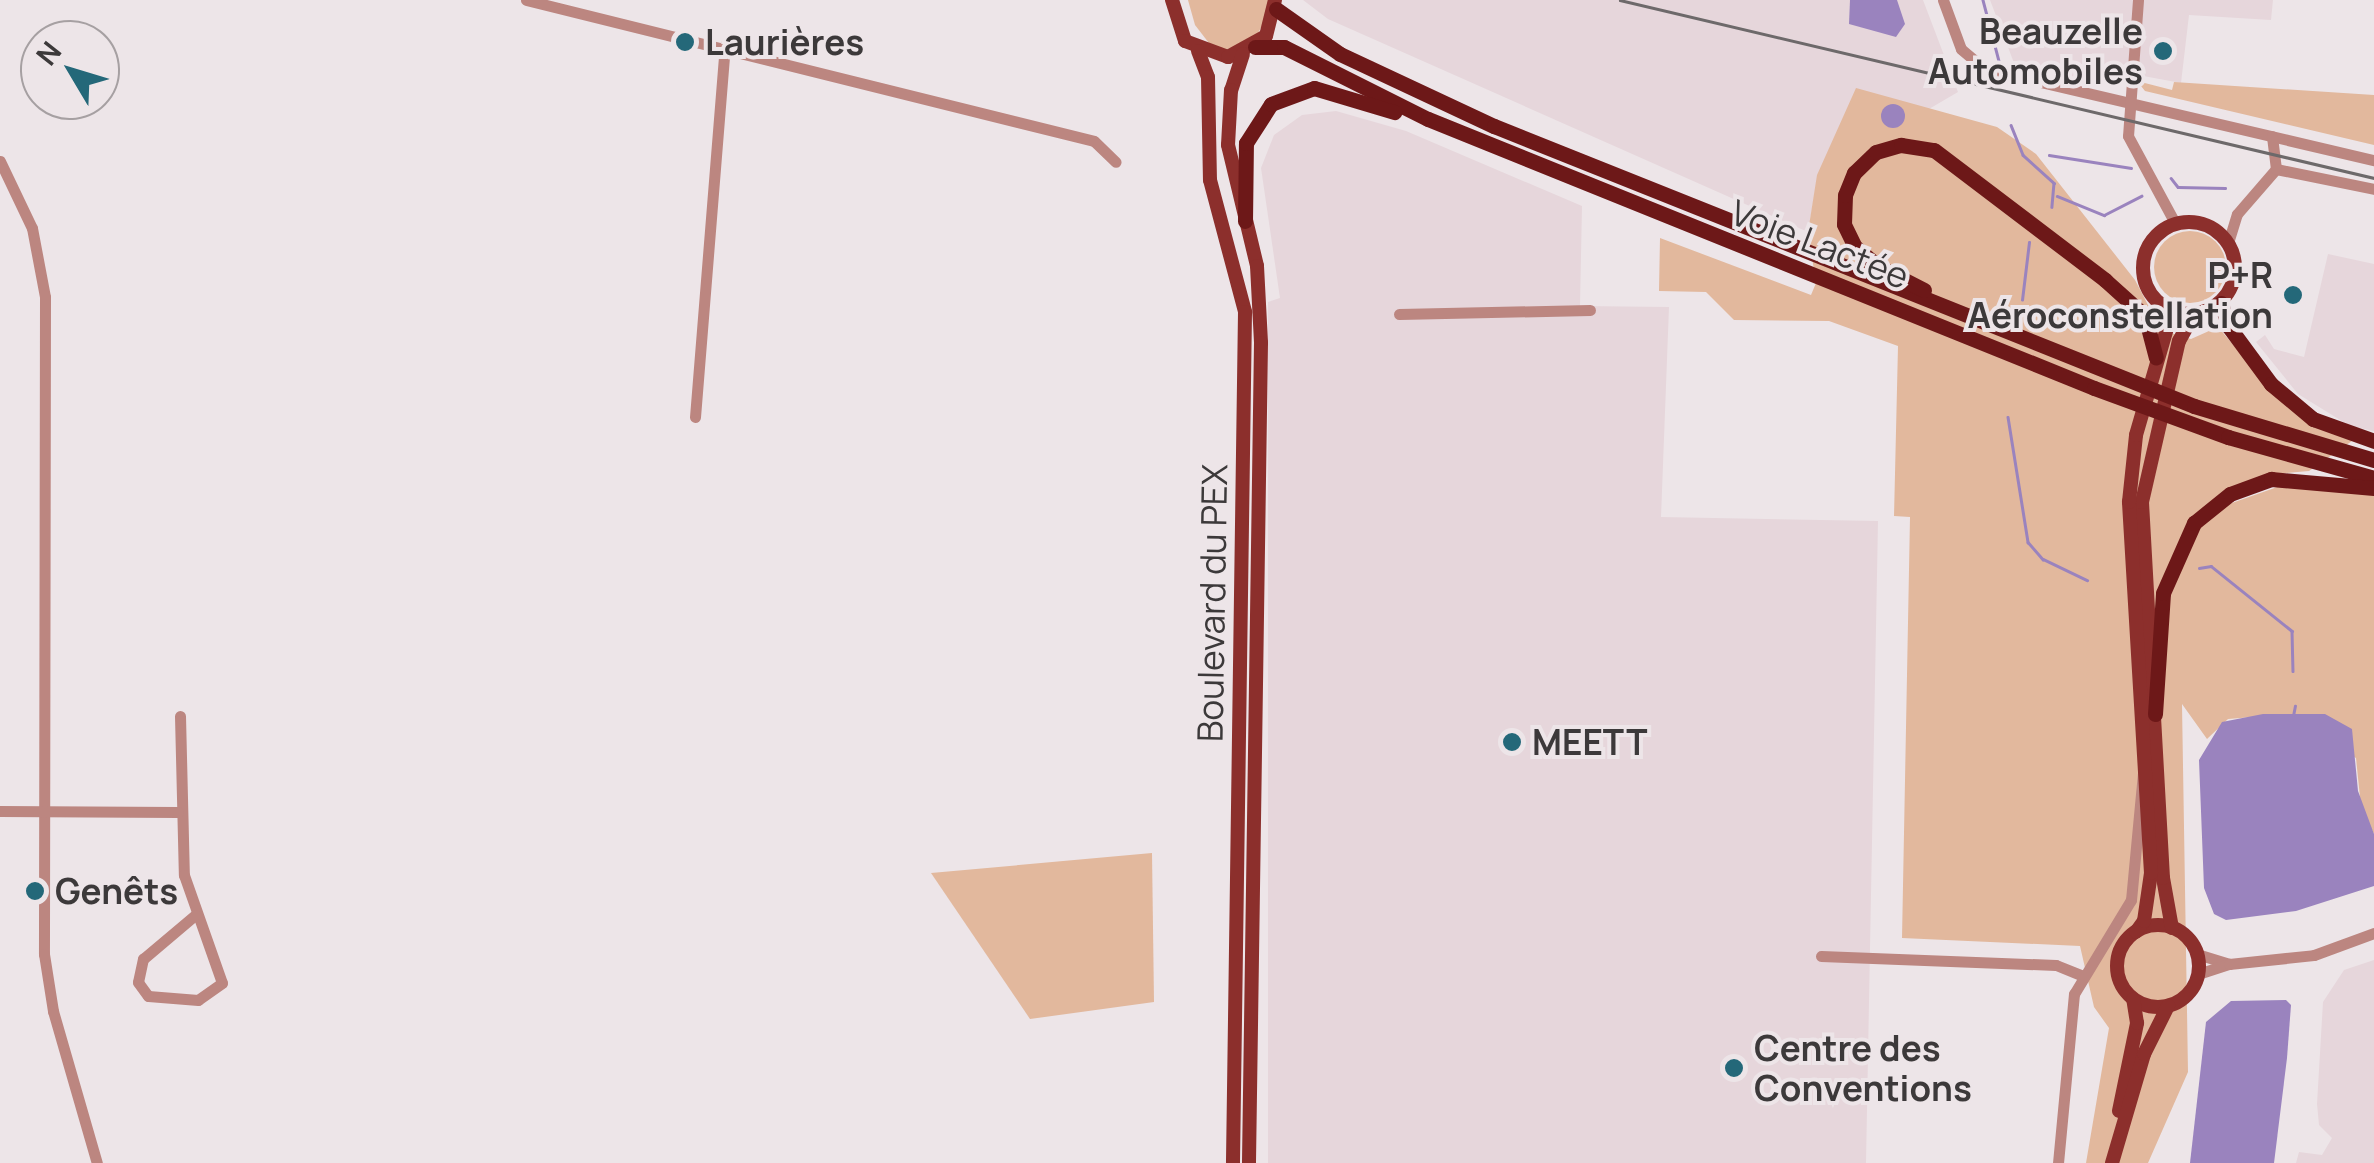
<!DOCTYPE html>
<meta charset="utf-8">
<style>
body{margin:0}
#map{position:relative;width:2374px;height:1163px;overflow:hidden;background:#ede5e8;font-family:Manrope,sans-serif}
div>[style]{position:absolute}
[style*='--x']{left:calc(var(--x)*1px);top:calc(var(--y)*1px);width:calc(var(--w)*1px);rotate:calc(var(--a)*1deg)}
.built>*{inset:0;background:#e6d6db}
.green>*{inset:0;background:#e2b89d}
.round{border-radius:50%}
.water>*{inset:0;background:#9a83be}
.stream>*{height:2.5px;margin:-1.25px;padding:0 1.25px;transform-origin:1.25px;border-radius:1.25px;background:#9a83be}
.minor>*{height:11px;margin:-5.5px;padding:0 5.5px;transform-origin:5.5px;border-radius:5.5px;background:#bc8680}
.major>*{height:14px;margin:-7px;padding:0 7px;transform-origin:7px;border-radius:7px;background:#8c2f2c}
.major>.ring{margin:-7px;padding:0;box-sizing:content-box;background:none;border:14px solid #8c2f2c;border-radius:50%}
.highway>*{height:15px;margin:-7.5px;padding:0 7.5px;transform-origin:7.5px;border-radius:7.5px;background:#6d1818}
.tram>*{height:2.5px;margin:-1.25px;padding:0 1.25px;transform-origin:1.25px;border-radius:1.25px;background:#6d696a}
.dots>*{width:28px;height:28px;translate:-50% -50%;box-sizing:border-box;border:5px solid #ede5e8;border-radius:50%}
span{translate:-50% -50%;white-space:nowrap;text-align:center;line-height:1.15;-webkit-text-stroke:8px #ede5e8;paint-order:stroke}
.poi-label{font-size:35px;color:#3c393a;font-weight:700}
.right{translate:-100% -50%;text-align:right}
.left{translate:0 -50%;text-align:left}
.street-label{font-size:35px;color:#3c393a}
.north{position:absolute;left:20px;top:20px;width:100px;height:100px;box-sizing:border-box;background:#ede5e8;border:2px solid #a6a0a2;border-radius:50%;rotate:308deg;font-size:28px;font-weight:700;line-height:40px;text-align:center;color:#3c393a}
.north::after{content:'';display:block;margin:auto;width:35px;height:45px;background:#246879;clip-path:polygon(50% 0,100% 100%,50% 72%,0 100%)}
</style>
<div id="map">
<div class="built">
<div style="clip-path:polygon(1303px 0,1923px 0,1958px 92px,1818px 174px,1808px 232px,1328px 19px)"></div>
<div style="clip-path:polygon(1990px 0,2273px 0,2271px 20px,2189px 15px,2181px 83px,2138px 75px,2094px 82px,2014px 63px)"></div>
<div style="clip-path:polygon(1336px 111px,1406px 131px,1582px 206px,1580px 306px,1669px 307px,1661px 517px,1878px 521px,1866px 1163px,1268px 1163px,1268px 302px,1280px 298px,1261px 168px,1274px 135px,1302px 115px)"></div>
<div style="clip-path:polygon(2328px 254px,2374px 264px,2374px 431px,2350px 426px,2298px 394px,2256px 342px,2265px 335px,2274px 349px,2304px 357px)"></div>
<div style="clip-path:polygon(2374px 960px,2374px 1163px,2296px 1163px,2299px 1152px,2322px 1155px,2332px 1138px,2319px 1125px,2317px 1104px,2323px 1002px,2344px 970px)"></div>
</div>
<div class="green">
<div style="clip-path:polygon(1188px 0,1268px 0,1268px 14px,1255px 39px,1225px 50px,1212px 47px,1195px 25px)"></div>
<div style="clip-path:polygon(2137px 81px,2172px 90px,2174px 82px,2374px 95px,2374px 145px,2145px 91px)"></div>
<div style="clip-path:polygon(1856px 88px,1997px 127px,2036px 154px,2135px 280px,2161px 330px,2191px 339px,2218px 327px,2283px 403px,2352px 441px,2309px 471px,2274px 474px,2229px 504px,2289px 483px,2374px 494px,2374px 834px,2361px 807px,2356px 758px,2278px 715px,2228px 719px,2207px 739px,2182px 704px,2188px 1072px,2148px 1163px,2086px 1163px,2109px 1028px,2094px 1007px,2080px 946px,1902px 938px,1910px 517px,1894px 516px,1898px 346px,1829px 321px,1734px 320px,1706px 292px,1659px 291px,1660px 238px,1811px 295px,1816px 283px,1808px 232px,1817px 175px)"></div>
<div class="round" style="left:2154px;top:231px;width:72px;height:72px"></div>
<div style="clip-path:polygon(1152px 853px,1154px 1002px,1030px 1019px,931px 873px)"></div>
</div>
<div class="water">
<div style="clip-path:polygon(1850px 0,1897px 0,1905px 24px,1896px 37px,1849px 24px)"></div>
<div class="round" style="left:1881px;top:104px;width:24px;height:24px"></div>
<div style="clip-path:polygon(2263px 714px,2325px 714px,2352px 729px,2358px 791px,2374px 834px,2374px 886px,2296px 911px,2226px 920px,2214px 914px,2204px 888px,2199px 760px,2222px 722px)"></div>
<div style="clip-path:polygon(2286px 1000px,2291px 1005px,2287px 1058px,2274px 1163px,2190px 1163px,2206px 1022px,2231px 1001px)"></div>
</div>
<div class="stream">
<div style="--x:1983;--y:0;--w:67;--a:75.3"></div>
<div style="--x:2011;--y:125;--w:32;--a:68"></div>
<div style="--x:2023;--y:155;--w:42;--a:42.1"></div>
<div style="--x:2054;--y:183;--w:24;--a:95"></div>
<div style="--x:2049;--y:155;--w:83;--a:9"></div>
<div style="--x:2171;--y:178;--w:11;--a:52"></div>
<div style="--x:2178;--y:187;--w:47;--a:1.2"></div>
<div style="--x:2057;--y:196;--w:51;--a:22"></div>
<div style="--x:2104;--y:215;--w:42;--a:-27.2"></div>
<div style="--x:2022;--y:300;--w:58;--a:-83.1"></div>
<div style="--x:2008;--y:417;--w:127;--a:80.9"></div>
<div style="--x:2028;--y:542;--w:23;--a:49"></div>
<div style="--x:2043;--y:559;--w:49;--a:25.5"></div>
<div style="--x:2199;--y:568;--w:12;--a:-9"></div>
<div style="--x:2211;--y:566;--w:104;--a:38.7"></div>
<div style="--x:2292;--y:631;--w:40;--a:88.6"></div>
<div style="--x:2293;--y:716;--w:10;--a:-79"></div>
</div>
<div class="minor">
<div style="--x:526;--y:0;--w:585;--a:13.94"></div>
<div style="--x:1094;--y:141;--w:30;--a:44"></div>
<div style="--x:1943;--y:0;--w:52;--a:69.8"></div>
<div style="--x:1961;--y:49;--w:31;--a:40"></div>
<div style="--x:1985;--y:69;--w:400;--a:13.2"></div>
<div style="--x:2138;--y:0;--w:136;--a:94.2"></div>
<div style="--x:2128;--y:136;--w:99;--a:61.6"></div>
<div style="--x:0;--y:161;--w:74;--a:64.5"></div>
<div style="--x:32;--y:228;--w:70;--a:79.3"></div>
<div style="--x:45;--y:297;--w:657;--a:90.09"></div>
<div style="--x:44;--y:954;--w:58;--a:81"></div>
<div style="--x:53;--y:1011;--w:158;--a:73.9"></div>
<div style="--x:2276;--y:169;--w:100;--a:11.5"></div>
<div style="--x:2228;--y:243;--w:30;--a:-73"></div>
<div style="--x:2237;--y:214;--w:60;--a:-49.1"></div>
<div style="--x:2276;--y:169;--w:33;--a:-97"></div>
<div style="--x:1399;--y:314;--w:191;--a:-1.2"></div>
<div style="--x:695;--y:417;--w:373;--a:-85.4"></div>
<div style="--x:180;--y:716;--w:159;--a:88.6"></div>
<div style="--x:184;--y:875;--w:114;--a:70.6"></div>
<div style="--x:222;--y:983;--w:29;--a:145"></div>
<div style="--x:198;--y:1000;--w:50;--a:-175.4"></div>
<div style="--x:148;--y:996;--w:17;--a:-126"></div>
<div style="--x:138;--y:982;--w:24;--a:-78"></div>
<div style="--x:143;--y:959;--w:68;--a:-40.2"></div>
<div style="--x:0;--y:811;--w:178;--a:0.3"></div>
<div style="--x:2197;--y:954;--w:34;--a:17"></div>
<div style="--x:1821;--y:956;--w:235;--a:2.2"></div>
<div style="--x:2056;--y:965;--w:27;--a:22"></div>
<div style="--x:2198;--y:974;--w:33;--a:-18"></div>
<div style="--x:2229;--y:964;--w:85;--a:-6"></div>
<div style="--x:2314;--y:955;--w:64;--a:-20.1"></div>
<div style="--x:2058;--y:1163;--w:170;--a:-84.6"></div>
<div style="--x:2074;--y:994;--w:110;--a:-58.8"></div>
<div style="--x:2131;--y:900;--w:128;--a:-84.6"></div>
</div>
<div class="major">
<div style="--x:1172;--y:0;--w:43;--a:72.4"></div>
<div style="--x:1185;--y:41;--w:46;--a:20.4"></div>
<div style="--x:1228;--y:57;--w:43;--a:-28.9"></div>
<div style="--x:1266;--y:36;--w:37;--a:-76"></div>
<div style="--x:1198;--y:51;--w:28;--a:69"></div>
<div style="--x:1208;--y:77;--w:103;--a:88.9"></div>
<div style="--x:1210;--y:180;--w:137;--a:75.1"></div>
<div style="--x:1245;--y:312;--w:851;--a:90.81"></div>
<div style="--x:1243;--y:54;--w:38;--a:108"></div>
<div style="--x:1231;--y:90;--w:55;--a:93.1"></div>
<div style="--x:1228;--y:145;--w:124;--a:76.5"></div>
<div style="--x:1257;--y:266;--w:77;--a:87"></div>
<div style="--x:1261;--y:343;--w:820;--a:90.84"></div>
<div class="ring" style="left:2143px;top:222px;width:78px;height:78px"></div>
<div class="ring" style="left:2117px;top:925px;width:68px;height:68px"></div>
<div style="--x:2172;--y:928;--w:51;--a:-100.2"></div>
<div style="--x:2163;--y:878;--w:377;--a:-93.2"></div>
<div style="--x:2142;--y:502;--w:165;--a:-77.1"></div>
<div style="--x:2179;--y:341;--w:31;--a:-61"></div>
<div style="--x:2136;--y:932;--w:14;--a:-54"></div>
<div style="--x:2144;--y:921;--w:49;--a:-81.7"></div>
<div style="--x:2151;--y:873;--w:372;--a:-93.4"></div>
<div style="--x:2129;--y:502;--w:67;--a:-84"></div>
<div style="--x:2136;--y:435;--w:111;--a:-73.8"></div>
<div style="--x:2167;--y:328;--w:25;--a:-108"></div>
<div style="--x:2119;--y:1111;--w:90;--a:-78.4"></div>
<div style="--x:2137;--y:1023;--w:24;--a:-99"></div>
<div style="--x:2112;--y:1163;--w:114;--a:-73.6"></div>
<div style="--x:2144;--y:1054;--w:54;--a:-63.4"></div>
</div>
<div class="highway">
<div style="--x:1276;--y:9;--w:78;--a:35.1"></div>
<div style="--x:1340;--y:54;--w:170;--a:25.1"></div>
<div style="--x:1494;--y:126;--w:754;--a:21.8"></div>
<div style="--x:2194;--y:406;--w:188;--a:16.7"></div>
<div style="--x:1255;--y:47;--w:29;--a:0"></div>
<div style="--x:1284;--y:47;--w:161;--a:26.6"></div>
<div style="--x:1428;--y:119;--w:718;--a:21.99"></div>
<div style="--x:2094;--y:388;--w:143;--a:20.1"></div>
<div style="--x:2228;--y:437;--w:152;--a:15.7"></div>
<div style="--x:1245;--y:221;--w:78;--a:-89.3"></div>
<div style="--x:1246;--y:143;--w:46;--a:-57.3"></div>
<div style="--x:1271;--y:104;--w:46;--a:-20.4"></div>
<div style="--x:1314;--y:88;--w:84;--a:16.7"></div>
<div style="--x:1924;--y:290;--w:51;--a:-152.9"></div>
<div style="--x:1879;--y:267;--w:31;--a:-140"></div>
<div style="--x:1855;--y:247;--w:25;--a:-116"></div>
<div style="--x:1844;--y:224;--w:29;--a:-88"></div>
<div style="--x:1845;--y:195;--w:24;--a:-68"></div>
<div style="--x:1854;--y:173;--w:30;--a:-44"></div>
<div style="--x:1876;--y:152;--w:26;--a:-16"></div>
<div style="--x:1901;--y:145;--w:33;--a:9"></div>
<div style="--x:1934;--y:150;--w:215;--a:37.2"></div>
<div style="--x:2105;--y:280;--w:54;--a:42"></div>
<div style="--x:2145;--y:316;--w:43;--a:75.3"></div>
<div style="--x:2221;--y:303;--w:25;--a:72"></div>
<div style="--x:2229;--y:327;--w:71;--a:53.6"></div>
<div style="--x:2271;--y:384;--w:55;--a:39.8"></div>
<div style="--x:2313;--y:419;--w:65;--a:19.8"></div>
<div style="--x:2155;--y:714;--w:121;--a:-86.2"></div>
<div style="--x:2163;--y:593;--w:77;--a:-66.1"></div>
<div style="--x:2194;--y:523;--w:46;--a:-38.9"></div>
<div style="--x:2230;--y:494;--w:44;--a:-20.1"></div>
<div style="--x:2271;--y:479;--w:103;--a:5"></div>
</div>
<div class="tram">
<div style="--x:1620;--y:0;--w:775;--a:13.28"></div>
</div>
<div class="dots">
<div style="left:685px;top:42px;background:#246879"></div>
<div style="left:2163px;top:51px;background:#246879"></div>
<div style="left:2293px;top:295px;background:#246879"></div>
<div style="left:1512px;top:742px;background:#246879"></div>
<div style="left:35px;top:891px;background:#246879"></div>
<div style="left:1734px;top:1068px;background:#246879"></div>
</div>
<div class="poi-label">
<span class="right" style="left:2143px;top:51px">Beauzelle<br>Automobiles</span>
<span class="left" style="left:705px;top:42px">Laurières</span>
<span class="right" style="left:2273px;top:295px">P+R<br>Aéroconstellation</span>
<span class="left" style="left:1532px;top:742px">MEETT</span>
<span class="left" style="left:55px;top:891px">Genêts</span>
<span class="left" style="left:1754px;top:1068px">Centre des<br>Conventions</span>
</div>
<div class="street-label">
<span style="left:1820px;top:244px;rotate:21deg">Voie Lactée</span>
<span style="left:1212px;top:603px;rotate:-89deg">Boulevard du PEX</span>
</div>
<div class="north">N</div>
</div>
